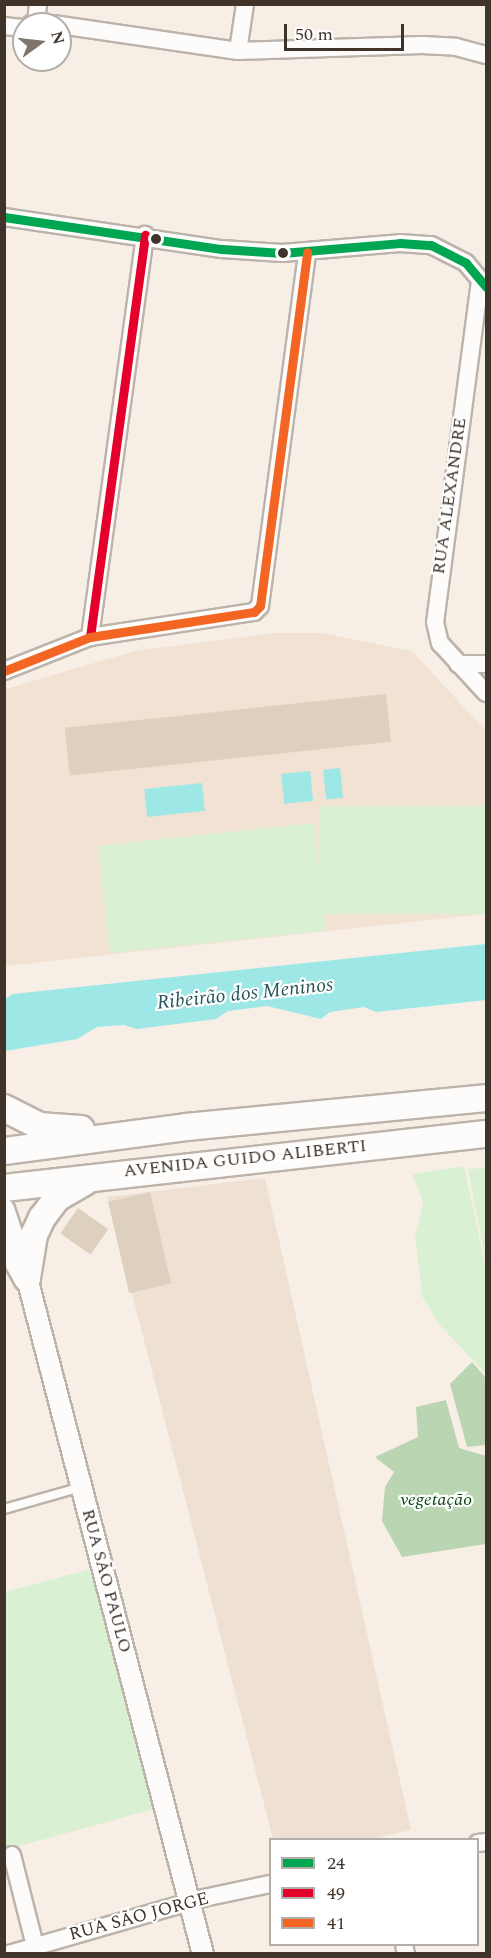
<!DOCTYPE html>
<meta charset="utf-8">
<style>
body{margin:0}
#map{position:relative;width:491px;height:1958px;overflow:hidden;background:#f7eee5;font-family:Spectral,serif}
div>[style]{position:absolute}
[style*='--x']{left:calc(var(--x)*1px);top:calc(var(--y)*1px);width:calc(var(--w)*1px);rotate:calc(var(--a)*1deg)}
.built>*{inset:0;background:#f2e2d4}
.industrial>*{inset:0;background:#eee1d3}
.green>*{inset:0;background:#daf0d2;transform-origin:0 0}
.forest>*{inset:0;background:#b9d5b1}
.water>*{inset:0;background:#9de7e6;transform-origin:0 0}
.building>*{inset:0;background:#ddd0bf;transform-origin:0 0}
.roads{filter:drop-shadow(2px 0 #bcb3ab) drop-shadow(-2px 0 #bcb3ab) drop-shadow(0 2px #bcb3ab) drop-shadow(0 -2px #bcb3ab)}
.service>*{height:8px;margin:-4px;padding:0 4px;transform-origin:4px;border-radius:4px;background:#fefcfb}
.minor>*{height:16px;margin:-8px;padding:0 8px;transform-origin:8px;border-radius:8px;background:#fefcfb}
.tertiary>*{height:20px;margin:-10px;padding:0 10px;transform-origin:10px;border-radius:10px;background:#fefcfb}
.primary>*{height:26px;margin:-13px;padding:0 13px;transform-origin:13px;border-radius:13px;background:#fefcfb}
.bus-1>*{height:9px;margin:-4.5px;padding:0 4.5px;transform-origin:4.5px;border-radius:4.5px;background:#00a651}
.bus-2>*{height:9px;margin:-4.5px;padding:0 4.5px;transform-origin:4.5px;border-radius:4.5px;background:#e4002b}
.bus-3>*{height:9px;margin:-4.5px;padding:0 4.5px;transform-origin:4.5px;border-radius:4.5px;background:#f26522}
.dots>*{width:16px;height:16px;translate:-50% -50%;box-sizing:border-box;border:3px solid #fff;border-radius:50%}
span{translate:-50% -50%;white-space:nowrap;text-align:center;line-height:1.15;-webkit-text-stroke:4.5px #fff;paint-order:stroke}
.street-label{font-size:18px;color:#40342a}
.park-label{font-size:18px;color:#064711;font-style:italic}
.water-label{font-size:20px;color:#265658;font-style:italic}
.frame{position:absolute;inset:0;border:6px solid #40342a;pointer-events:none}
.legend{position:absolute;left:269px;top:1838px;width:210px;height:108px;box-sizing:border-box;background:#fff;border:2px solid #b3aeaa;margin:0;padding:8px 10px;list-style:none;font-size:18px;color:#40342a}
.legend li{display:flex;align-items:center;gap:12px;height:30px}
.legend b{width:30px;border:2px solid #b3aeaa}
.north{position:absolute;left:12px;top:12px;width:60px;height:60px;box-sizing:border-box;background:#fff;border:2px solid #b3aeaa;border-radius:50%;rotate:75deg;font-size:16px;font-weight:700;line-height:24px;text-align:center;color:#40342a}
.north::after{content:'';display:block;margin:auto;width:21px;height:27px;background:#80756b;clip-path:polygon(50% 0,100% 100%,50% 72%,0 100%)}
.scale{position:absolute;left:284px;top:24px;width:120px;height:27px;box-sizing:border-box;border:3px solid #40342a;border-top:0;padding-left:8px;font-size:18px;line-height:21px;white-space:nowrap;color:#40342a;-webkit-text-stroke:4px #fff;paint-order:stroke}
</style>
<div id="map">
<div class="built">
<div style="clip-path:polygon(274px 633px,322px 633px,412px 651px,486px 731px,486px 914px,5px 966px,5px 689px,135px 651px)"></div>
</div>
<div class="industrial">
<div style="clip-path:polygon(265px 1178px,411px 1830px,371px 1839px,273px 1839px,107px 1197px)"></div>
</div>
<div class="green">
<div style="left:486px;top:806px;width:108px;height:166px;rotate:90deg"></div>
<div style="left:314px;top:823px;width:108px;height:217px;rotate:84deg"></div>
<div style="clip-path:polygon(464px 1166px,486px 1269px,486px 1374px,439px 1324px,422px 1296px,415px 1236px,423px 1202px,412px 1174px)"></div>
<div style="clip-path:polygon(486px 1168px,486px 1262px,468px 1169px)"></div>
<div style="clip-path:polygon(91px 1569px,154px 1809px,5px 1850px,5px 1592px)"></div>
</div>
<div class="forest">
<div style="clip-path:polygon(472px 1362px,486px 1378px,486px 1445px,467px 1447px,450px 1384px)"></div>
<div style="clip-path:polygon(446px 1400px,459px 1448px,486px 1456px,486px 1544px,402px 1557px,382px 1521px,385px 1487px,394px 1472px,375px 1457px,418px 1437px,416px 1407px)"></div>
</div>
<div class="water">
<div style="left:340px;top:768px;width:30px;height:17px;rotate:84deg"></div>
<div style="left:310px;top:771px;width:30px;height:29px;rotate:84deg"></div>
<div style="left:202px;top:783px;width:28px;height:58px;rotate:84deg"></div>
<div style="clip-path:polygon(486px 944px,486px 1000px,376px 1012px,364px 1007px,330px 1012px,321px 1019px,267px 1006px,228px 1011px,216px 1019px,137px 1029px,124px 1025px,97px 1027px,77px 1039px,5px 1051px,5px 999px,13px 994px)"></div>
</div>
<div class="building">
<div style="left:386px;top:694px;width:48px;height:323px;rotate:84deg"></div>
<div style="left:150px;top:1192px;width:94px;height:43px;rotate:77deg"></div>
<div style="left:78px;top:1208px;width:37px;height:31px;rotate:35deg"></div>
</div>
<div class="roads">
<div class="service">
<div style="--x:4;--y:1509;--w:80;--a:-15.9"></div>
</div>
<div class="minor">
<div style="--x:36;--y:21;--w:17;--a:-83"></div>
<div style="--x:31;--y:24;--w:25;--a:0"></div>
<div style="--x:60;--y:25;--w:180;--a:8.3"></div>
<div style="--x:238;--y:51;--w:184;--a:-1.9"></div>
<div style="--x:422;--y:45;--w:34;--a:3"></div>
<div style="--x:456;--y:47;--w:31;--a:15"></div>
<div style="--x:4;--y:26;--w:20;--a:6"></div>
<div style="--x:238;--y:51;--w:48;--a:-81.5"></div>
<div style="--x:4;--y:217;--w:220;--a:8.4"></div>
<div style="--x:222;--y:249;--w:60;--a:3.8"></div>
<div style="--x:282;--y:253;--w:118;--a:-4.8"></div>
<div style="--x:400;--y:243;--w:31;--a:4"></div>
<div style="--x:431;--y:245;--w:39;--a:27"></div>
<div style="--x:466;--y:263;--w:31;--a:50"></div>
<div style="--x:480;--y:281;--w:344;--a:97.5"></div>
<div style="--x:435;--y:622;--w:22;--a:77"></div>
<div style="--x:440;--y:643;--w:68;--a:47.4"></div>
<div style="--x:90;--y:637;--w:406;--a:-82.2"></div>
<div style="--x:458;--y:664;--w:28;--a:0"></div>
<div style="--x:4;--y:671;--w:92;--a:-21.6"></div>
<div style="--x:90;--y:637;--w:166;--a:-8.7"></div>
<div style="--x:254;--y:612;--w:8;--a:-45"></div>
<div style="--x:260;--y:606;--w:357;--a:-82.4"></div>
<div style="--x:478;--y:1843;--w:8;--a:-7"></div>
<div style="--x:12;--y:1855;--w:102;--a:75.8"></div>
<div style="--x:404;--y:1944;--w:10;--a:79"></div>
<div style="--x:9;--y:1954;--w:198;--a:-16.1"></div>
<div style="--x:199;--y:1899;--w:73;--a:-11.9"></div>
</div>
<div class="tertiary">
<div style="--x:4;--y:1209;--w:73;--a:71.6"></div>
<div style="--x:27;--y:1278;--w:699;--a:75.41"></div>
</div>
<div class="primary">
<div style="--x:4;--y:1108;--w:39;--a:27"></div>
<div style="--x:39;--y:1126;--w:42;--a:4.1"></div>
<div style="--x:4;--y:1151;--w:184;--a:-7.5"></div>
<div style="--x:186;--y:1127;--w:301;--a:-5.5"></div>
<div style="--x:4;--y:1188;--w:485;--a:-6.4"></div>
<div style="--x:4;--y:1237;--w:47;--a:60.7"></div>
<div style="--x:27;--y:1278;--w:44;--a:-80.8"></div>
<div style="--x:34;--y:1235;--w:19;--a:-65"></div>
<div style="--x:42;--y:1218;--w:25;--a:-53"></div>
<div style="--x:57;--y:1198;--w:32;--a:-30"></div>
</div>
</div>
<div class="bus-1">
<div style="--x:4;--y:217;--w:220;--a:8.4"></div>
<div style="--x:222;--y:249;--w:60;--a:3.8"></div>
<div style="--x:282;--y:253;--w:118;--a:-4.8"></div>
<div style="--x:400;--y:243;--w:31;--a:4"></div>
<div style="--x:431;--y:245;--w:39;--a:27"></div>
<div style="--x:466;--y:263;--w:31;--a:50"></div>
</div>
<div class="bus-2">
<div style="--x:90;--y:637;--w:406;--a:-82.2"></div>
</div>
<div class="bus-3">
<div style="--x:4;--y:671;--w:92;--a:-21.6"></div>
<div style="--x:90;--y:637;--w:166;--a:-8.7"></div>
<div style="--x:254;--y:612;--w:8;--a:-45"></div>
<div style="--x:260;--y:606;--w:357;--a:-82.4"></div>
</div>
<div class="dots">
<div style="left:156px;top:239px;background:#40342a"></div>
<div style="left:283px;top:253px;background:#40342a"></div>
</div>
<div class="street-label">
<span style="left:450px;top:496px;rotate:-82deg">RUA ALEXANDRE</span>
<span style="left:245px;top:1159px;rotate:-6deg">AVENIDA GUIDO ALIBERTI</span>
<span style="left:106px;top:1581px;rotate:75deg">RUA SÃO PAULO</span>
<span style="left:139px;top:1917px;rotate:-15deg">RUA SÃO JORGE</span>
</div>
<div class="park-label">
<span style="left:436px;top:1500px">vegetação</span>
</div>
<div class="water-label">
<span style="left:245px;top:994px;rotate:-6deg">Ribeirão dos Meninos</span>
</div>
<div class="frame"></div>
<ul class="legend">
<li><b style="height:8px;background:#00a651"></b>24</li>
<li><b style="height:8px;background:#e4002b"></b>49</li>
<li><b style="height:8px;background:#f26522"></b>41</li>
</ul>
<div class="north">N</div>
<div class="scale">50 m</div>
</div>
